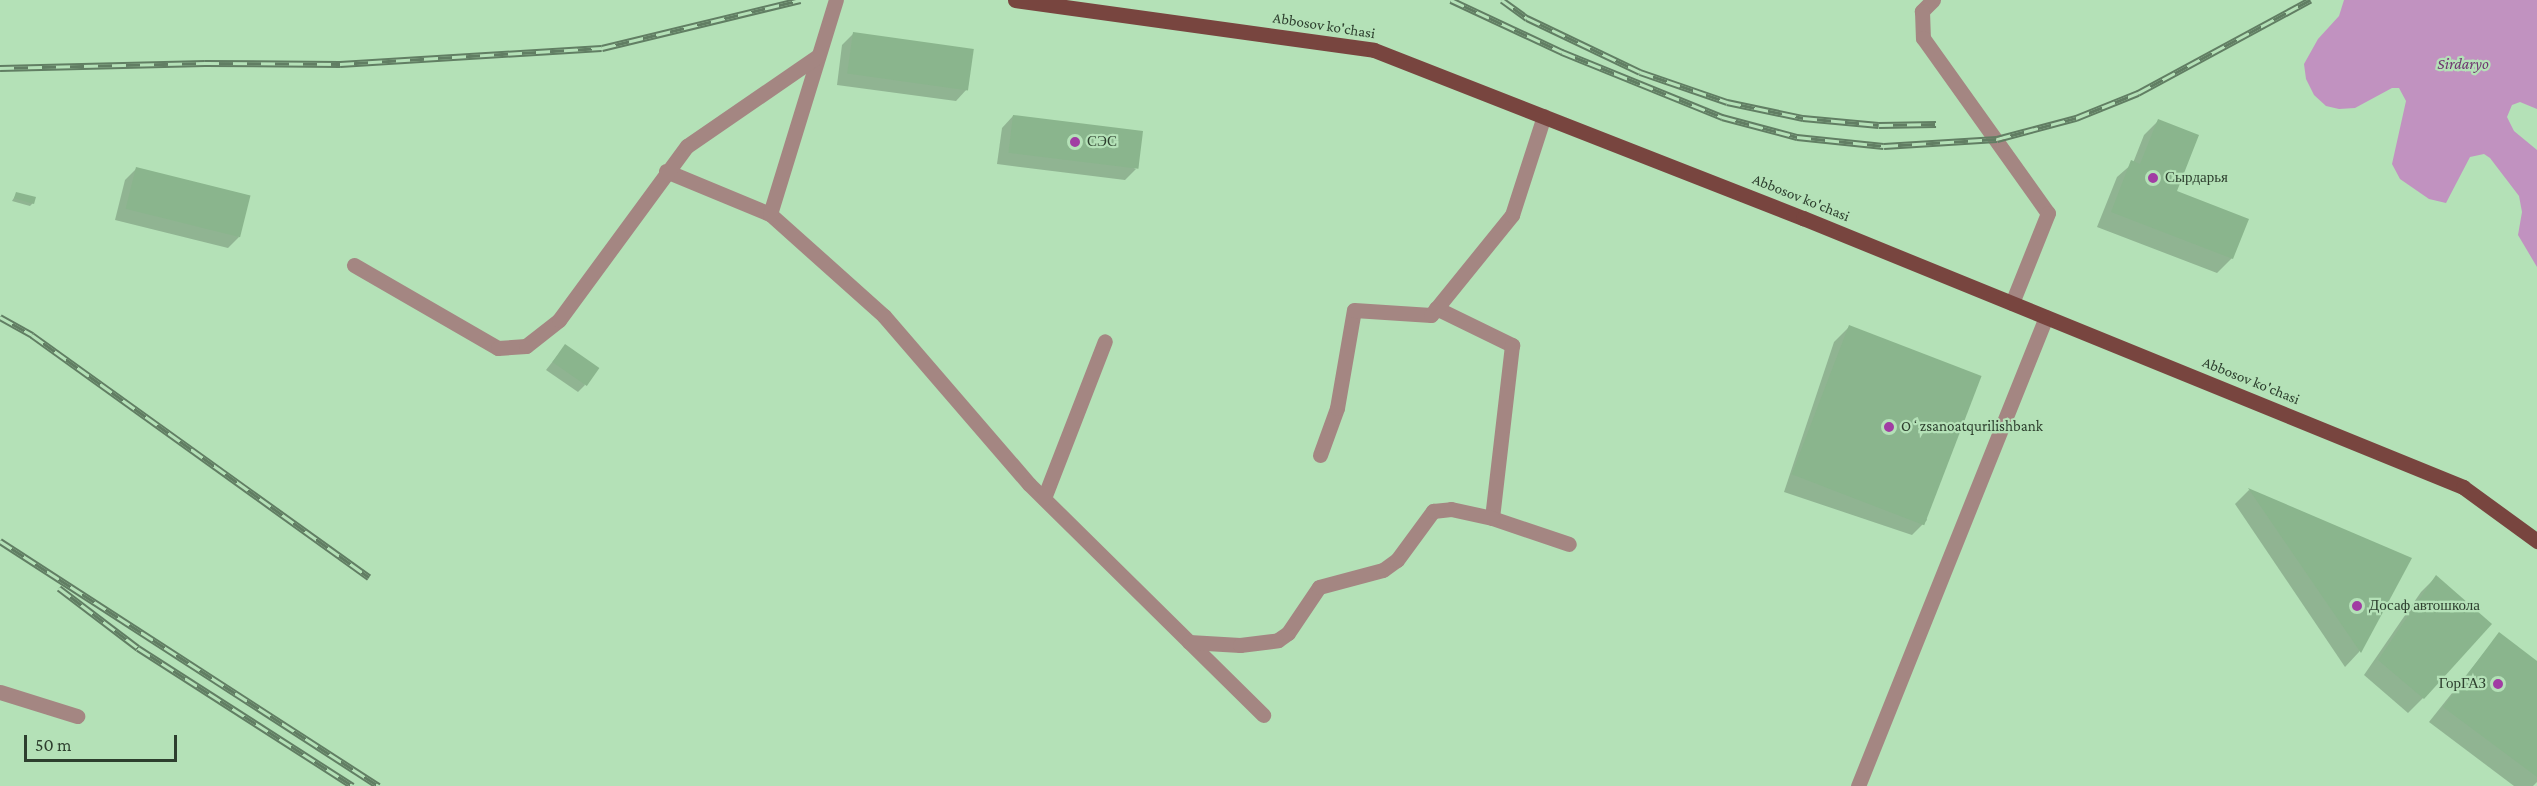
<!DOCTYPE html>
<meta charset="utf-8">
<style>
body{margin:0}
#map{position:relative;width:2537px;height:786px;overflow:hidden;background:#b4e1b7;font-family:"Crimson Pro",serif}
div>[style]{position:absolute}
[style*='--x']{left:calc(var(--x)*1px);top:calc(var(--y)*1px);width:calc(var(--w)*1px);rotate:calc(var(--a)*1deg)}
.water>*{inset:0;background:#c192c0}
.shadow>*{inset:0;background:#0003}
.building>*{inset:0;background:#8ab58d;transform-origin:0 0}
.minor>*{height:15px;margin:-7.5px;padding:0 7.5px;transform-origin:7.5px;border-radius:7.5px;background:#a48682}
.major>*{height:15px;margin:-7.5px;padding:0 7.5px;transform-origin:7.5px;border-radius:7.5px;background:#78453f}
.rail>*{height:7px;margin-top:-3.5px;transform-origin:0;background:repeating-linear-gradient(90deg,#b4e1b7 0 14px,#617e63 0 28px);box-sizing:border-box;border-block:2px solid #617e63}
.dots>*{width:16px;height:16px;translate:-50% -50%;box-sizing:border-box;border:3px solid #b4e1b7;border-radius:50%}
span{translate:-50% -50%;white-space:nowrap;text-align:center;line-height:1.15;-webkit-text-stroke:4.5px #b4e1b7;paint-order:stroke}
.street-label{font-size:15px;color:#2d3f2e}
.poi-label{font-size:15px;color:#2d3f2e}
.left{translate:0 -50%;text-align:left}
.right{translate:-100% -50%;text-align:right}
.water-label{font-size:16px;color:#6f3670;font-style:italic}
.scale{position:absolute;left:24px;top:735px;width:153px;height:27px;box-sizing:border-box;border:3px solid #2d3f2e;border-top:0;padding-left:8px;font-size:18px;line-height:21px;white-space:nowrap;color:#2d3f2e;-webkit-text-stroke:4px #b4e1b7;paint-order:stroke}
</style>
<div id="map">
<div class="water">
<div style="clip-path:polygon(2344px 0,2537px 0,2537px 109px,2520px 102px,2512px 105px,2507px 117px,2514px 131px,2537px 150px,2537px 267px,2518px 235px,2522px 212px,2519px 196px,2490px 158px,2484px 154px,2470px 157px,2446px 203px,2429px 199px,2400px 179px,2392px 164px,2406px 101px,2399px 88px,2392px 88px,2355px 108px,2339px 109px,2326px 106px,2314px 95px,2306px 79px,2304px 64px,2318px 39px,2339px 16px)"></div>
</div>
<div class="shadow">
<div style="clip-path:polygon(853px 34px,967px 89px,956px 101px,837px 85px,842px 45px)"></div>
<div style="clip-path:polygon(1013px 116px,1136px 169px,1125px 180px,997px 164px,1002px 128px)"></div>
<div style="clip-path:polygon(2158px 121px,2175px 192px,2232px 258px,2217px 273px,2097px 227px,2117px 177px,2133px 163px,2144px 135px)"></div>
<div style="clip-path:polygon(137px 168px,239px 237px,228px 248px,115px 220px,125px 180px)"></div>
<div style="clip-path:polygon(17px 193px,33px 203px,30px 206px,12px 201px)"></div>
<div style="clip-path:polygon(1849px 327px,1927px 520px,1912px 535px,1784px 492px,1834px 342px)"></div>
<div style="clip-path:polygon(565px 346px,585px 385px,578px 392px,546px 370px)"></div>
<div style="clip-path:polygon(2249px 490px,2410px 559px,2359px 652px,2345px 667px,2235px 504px)"></div>
<div style="clip-path:polygon(2436px 577px,2423px 698px,2408px 713px,2364px 675px,2421px 592px)"></div>
<div style="clip-path:polygon(2499px 634px,2537px 663px,2537px 782px,2533px 786px,2514px 786px,2429px 722px)"></div>
</div>
<div class="building">
<div style="left:853px;top:32px;width:122px;height:42px;rotate:8deg"></div>
<div style="left:1013px;top:115px;width:131px;height:38px;rotate:7deg"></div>
<div style="clip-path:polygon(2158px 119px,2199px 135px,2177px 191px,2249px 219px,2233px 259px,2111px 212px,2131px 160px,2140px 164px)"></div>
<div style="left:136px;top:167px;width:118px;height:43px;rotate:14deg"></div>
<div style="clip-path:polygon(16px 192px,36px 197px,34px 204px,14px 198px)"></div>
<div style="left:1849px;top:325px;width:142px;height:160px;rotate:21deg"></div>
<div style="left:565px;top:344px;width:42px;height:22px;rotate:35deg"></div>
<div style="clip-path:polygon(2248px 488px,2412px 558px,2361px 653px)"></div>
<div style="clip-path:polygon(2436px 575px,2492px 624px,2424px 699px,2378px 660px)"></div>
<div style="clip-path:polygon(2499px 632px,2537px 661px,2537px 777px,2443px 707px)"></div>
</div>
<div class="minor">
<div style="--x:1933;--y:0;--w:16;--a:135"></div>
<div style="--x:1922;--y:11;--w:27;--a:88"></div>
<div style="--x:1923;--y:38;--w:215;--a:54.5"></div>
<div style="--x:2048;--y:213;--w:97;--a:111.8"></div>
<div style="--x:666;--y:171;--w:113;--a:22.5"></div>
<div style="--x:770;--y:214;--w:153;--a:41.8"></div>
<div style="--x:884;--y:316;--w:222;--a:49.2"></div>
<div style="--x:1029;--y:484;--w:329;--a:44.6"></div>
<div style="--x:770;--y:214;--w:224;--a:-72.9"></div>
<div style="--x:354;--y:265;--w:166;--a:30"></div>
<div style="--x:498;--y:348;--w:28;--a:-4"></div>
<div style="--x:526;--y:346;--w:42;--a:-38.2"></div>
<div style="--x:559;--y:320;--w:216;--a:-53.7"></div>
<div style="--x:687;--y:146;--w:159;--a:-34.5"></div>
<div style="--x:1436;--y:308;--w:85;--a:26"></div>
<div style="--x:1512;--y:345;--w:174;--a:96.6"></div>
<div style="--x:1492;--y:518;--w:81;--a:18.7"></div>
<div style="--x:1320;--y:455;--w:50;--a:-70.1"></div>
<div style="--x:1337;--y:408;--w:99;--a:-80.2"></div>
<div style="--x:1354;--y:310;--w:77;--a:3.7"></div>
<div style="--x:1431;--y:315;--w:129;--a:-51"></div>
<div style="--x:1512;--y:215;--w:104;--a:-72.1"></div>
<div style="--x:1044;--y:498;--w:168;--a:-68.8"></div>
<div style="--x:1189;--y:642;--w:51;--a:3.4"></div>
<div style="--x:1240;--y:645;--w:38;--a:-7"></div>
<div style="--x:1278;--y:640;--w:12;--a:-35"></div>
<div style="--x:1288;--y:633;--w:55;--a:-56"></div>
<div style="--x:1319;--y:587;--w:66;--a:-14.9"></div>
<div style="--x:1383;--y:570;--w:17;--a:-36"></div>
<div style="--x:1397;--y:560;--w:61;--a:-53.7"></div>
<div style="--x:1433;--y:511;--w:18;--a:-6"></div>
<div style="--x:1451;--y:509;--w:42;--a:12.4"></div>
<div style="--x:0;--y:692;--w:81;--a:17.3"></div>
<div style="--x:1858;--y:786;--w:505;--a:-68.16"></div>
</div>
<div class="major">
<div style="--x:1015;--y:0;--w:362;--a:7.9"></div>
<div style="--x:1374;--y:50;--w:461;--a:21.4"></div>
<div style="--x:1803;--y:218;--w:713;--a:22.17"></div>
<div style="--x:2463;--y:487;--w:92;--a:36.1"></div>
</div>
<div class="rail">
<div style="--x:1451;--y:0;--w:123;--a:25.1"></div>
<div style="--x:1562;--y:52;--w:173;--a:22.1"></div>
<div style="--x:1722;--y:117;--w:78;--a:14.9"></div>
<div style="--x:1797;--y:137;--w:87;--a:5.9"></div>
<div style="--x:1884;--y:146;--w:113;--a:-3.5"></div>
<div style="--x:1997;--y:139;--w:82;--a:-14.9"></div>
<div style="--x:2076;--y:118;--w:67;--a:-22"></div>
<div style="--x:2138;--y:93;--w:196;--a:-28.4"></div>
<div style="--x:1502;--y:0;--w:31;--a:36"></div>
<div style="--x:1527;--y:18;--w:125;--a:25.5"></div>
<div style="--x:1640;--y:72;--w:92;--a:19"></div>
<div style="--x:1727;--y:102;--w:78;--a:11.9"></div>
<div style="--x:1803;--y:118;--w:76;--a:5.3"></div>
<div style="--x:1879;--y:125;--w:57;--a:-1"></div>
<div style="--x:0;--y:68;--w:205;--a:-1.4"></div>
<div style="--x:205;--y:63;--w:135;--a:0.4"></div>
<div style="--x:340;--y:64;--w:262;--a:-3.5"></div>
<div style="--x:602;--y:48;--w:204;--a:-13.6"></div>
<div style="--x:0;--y:317;--w:37;--a:29"></div>
<div style="--x:32;--y:335;--w:415;--a:35.7"></div>
<div style="--x:0;--y:541;--w:451;--a:32.9"></div>
<div style="--x:59;--y:588;--w:99;--a:37.2"></div>
<div style="--x:138;--y:648;--w:255;--a:32.7"></div>
</div>
<div class="dots">
<div style="left:1075px;top:142px;background:#a13da3"></div>
<div style="left:2153px;top:178px;background:#a13da3"></div>
<div style="left:1889px;top:427px;background:#a13da3"></div>
<div style="left:2357px;top:606px;background:#a13da3"></div>
<div style="left:2498px;top:684px;background:#a13da3"></div>
</div>
<div class="street-label">
<span style="left:1324px;top:26px;rotate:9deg">Abbosov ko'chasi</span>
<span style="left:1801px;top:198px;rotate:22deg">Abbosov ko'chasi</span>
<span style="left:2251px;top:381px;rotate:22deg">Abbosov ko'chasi</span>
</div>
<div class="poi-label">
<span class="left" style="left:1087px;top:142px">СЭС</span>
<span class="left" style="left:2165px;top:178px">Сырдарья</span>
<span class="left" style="left:1901px;top:427px">Oʻzsanoatqurilishbank</span>
<span class="left" style="left:2369px;top:606px">Досаф автошкола</span>
<span class="right" style="left:2486px;top:684px">ГорГАЗ</span>
</div>
<div class="water-label">
<span style="left:2463px;top:64px">Sirdaryo</span>
</div>
<div class="scale">50 m</div>
</div>
